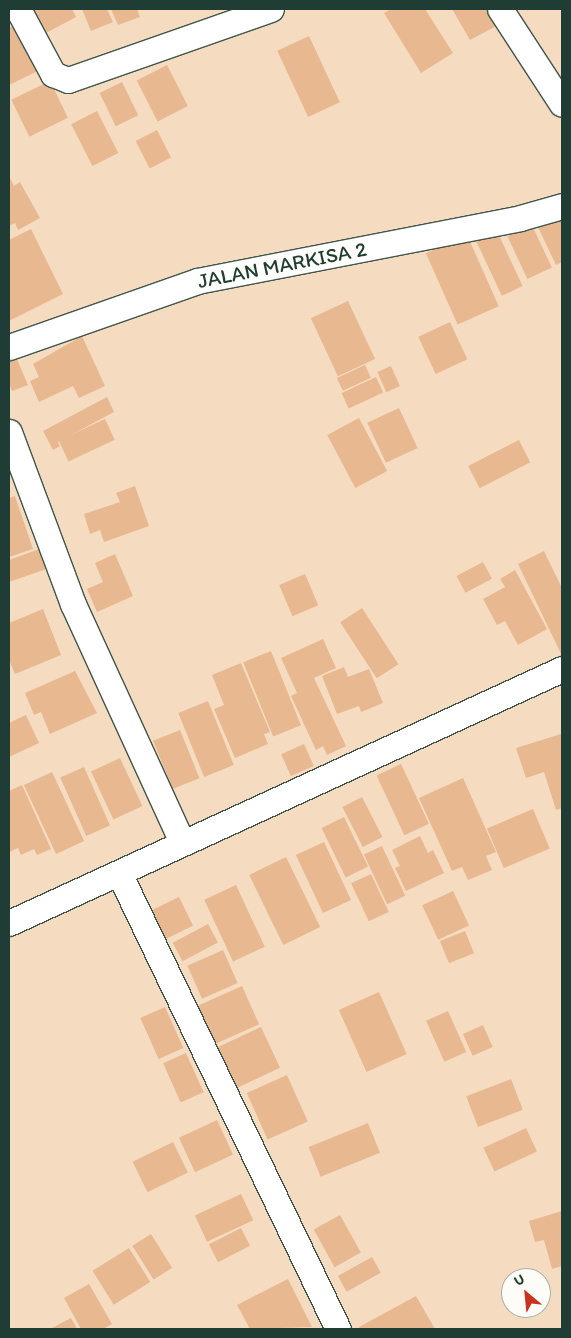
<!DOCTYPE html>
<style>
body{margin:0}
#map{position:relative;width:571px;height:1338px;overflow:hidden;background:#f5dcc1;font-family:Itim,sans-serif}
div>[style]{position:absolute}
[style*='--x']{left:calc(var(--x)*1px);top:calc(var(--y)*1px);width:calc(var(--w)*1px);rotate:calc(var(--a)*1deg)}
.building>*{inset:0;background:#e8b890;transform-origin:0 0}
.roads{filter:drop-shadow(1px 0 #3f5549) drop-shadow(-1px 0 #3f5549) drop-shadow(0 1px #3f5549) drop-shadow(0 -1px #3f5549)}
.minor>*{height:25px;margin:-12.5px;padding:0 12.5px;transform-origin:12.5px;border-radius:12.5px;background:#fff}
span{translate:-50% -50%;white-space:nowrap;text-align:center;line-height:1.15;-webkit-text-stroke:4px #fdfcf7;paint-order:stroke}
.street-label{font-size:21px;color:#1f3d34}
.frame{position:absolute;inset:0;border:10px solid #1f3d34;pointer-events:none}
.north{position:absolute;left:501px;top:1268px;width:50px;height:50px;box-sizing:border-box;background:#fdfcf7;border:1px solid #a4b0a9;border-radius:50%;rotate:332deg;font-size:14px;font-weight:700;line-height:20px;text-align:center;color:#1f3d34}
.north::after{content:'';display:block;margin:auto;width:18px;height:22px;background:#c8321e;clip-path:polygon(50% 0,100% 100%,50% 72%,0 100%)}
</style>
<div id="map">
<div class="building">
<div style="clip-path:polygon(33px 9px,72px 9px,76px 17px,46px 33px)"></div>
<div style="clip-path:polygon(82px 9px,107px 9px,113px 22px,91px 31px)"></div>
<div style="clip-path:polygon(111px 9px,137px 9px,140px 17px,118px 25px)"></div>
<div style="clip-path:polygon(391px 9px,425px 9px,453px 53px,421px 73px,384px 13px)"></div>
<div style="clip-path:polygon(452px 9px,492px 9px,500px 24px,470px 40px)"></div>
<div style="clip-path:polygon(20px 22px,42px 69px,9px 85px,9px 28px)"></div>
<div style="left:309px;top:36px;width:73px;height:35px;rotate:65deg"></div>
<div style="left:167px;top:65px;width:46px;height:34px;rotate:63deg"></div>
<div style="left:50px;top:81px;width:41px;height:43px;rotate:64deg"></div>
<div style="left:122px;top:82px;width:37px;height:25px;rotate:64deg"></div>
<div style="left:97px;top:111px;width:47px;height:29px;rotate:63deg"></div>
<div style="left:157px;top:130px;width:31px;height:24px;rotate:63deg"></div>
<div style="clip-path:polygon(9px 176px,14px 186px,20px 182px,40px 218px,18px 230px,15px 223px,9px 226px)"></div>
<div style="clip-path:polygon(562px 216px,562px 262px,556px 265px,536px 223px)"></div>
<div style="left:532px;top:225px;width:47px;height:27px;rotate:65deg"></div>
<div style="clip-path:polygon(31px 229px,63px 294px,9px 321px,9px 240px)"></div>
<div style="left:496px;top:229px;width:63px;height:23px;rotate:65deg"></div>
<div style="left:467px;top:235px;width:78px;height:45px;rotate:66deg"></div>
<div style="left:348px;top:301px;width:64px;height:41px;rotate:65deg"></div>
<div style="left:450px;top:322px;width:41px;height:35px;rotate:65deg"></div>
<div style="clip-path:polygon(82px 336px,105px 386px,79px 398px,73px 386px,39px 402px,30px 381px,39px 377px,33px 364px)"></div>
<div style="clip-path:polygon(13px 350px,28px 385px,12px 391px,9px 383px,9px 352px)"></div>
<div style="left:365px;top:365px;width:14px;height:31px;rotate:65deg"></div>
<div style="left:391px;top:366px;width:22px;height:15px;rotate:66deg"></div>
<div style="left:376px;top:377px;width:17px;height:38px;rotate:65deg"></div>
<div style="clip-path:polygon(107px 397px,114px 412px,58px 442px,60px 446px,53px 450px,43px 431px)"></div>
<div style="left:399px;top:408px;width:44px;height:35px;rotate:65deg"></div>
<div style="left:359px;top:418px;width:60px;height:36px;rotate:62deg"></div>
<div style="left:105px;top:419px;width:23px;height:51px;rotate:65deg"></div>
<div style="left:519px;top:440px;width:25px;height:57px;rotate:63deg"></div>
<div style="clip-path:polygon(135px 486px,149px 526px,104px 542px,100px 530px,90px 534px,84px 514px,120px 502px,116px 493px)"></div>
<div style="clip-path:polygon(15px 496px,33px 549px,9px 557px,9px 498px)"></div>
<div style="clip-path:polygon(45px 547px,52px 567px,9px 582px,9px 560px)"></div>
<div style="clip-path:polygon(544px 551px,562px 588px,562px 656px,518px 564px)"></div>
<div style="clip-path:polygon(115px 554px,133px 596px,97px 612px,87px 589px,103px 582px,95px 563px)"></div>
<div style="left:483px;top:562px;width:19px;height:30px;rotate:62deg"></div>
<div style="clip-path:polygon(515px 570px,547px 629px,518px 645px,505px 621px,497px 625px,483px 599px,505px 587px,500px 579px)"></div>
<div style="left:305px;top:574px;width:34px;height:28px;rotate:67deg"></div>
<div style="left:362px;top:608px;width:67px;height:26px;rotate:57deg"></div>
<div style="clip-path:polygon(43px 609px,61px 655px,15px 674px,9px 660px,9px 623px)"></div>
<div style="clip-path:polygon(323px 639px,336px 668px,314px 678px,346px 746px,327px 755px,323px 746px,316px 750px,291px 696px,297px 693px,281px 658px)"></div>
<div style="left:271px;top:651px;width:80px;height:30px;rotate:68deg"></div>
<div style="clip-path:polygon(241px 663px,270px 732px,264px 734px,268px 744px,235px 758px,214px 709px,224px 705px,212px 675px)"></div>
<div style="clip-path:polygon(344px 667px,348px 677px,369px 669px,383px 703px,361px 712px,359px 706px,337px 714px,322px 676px)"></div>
<div style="clip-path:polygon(75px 671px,97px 713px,50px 734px,41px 712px,34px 715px,25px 693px)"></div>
<div style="left:208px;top:701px;width:69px;height:32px;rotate:68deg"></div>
<div style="clip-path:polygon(26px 715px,39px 743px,9px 757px,9px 723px)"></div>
<div style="left:180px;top:730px;width:52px;height:29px;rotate:68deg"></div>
<div style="clip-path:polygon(561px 734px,562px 808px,556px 810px,544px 772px,526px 778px,516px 748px)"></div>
<div style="left:304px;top:744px;width:24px;height:25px;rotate:66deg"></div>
<div style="left:120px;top:758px;width:53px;height:32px;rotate:65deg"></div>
<div style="left:401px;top:764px;width:66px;height:27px;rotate:65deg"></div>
<div style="left:84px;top:767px;width:64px;height:26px;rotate:66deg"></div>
<div style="left:52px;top:772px;width:76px;height:31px;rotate:65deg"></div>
<div style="clip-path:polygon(463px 778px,496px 852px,486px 856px,492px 870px,468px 880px,462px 867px,452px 871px,419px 798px)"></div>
<div style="clip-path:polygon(22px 785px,51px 849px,37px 855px,34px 849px,21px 855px,18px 848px,9px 852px,9px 791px)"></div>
<div style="left:362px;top:797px;width:45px;height:22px;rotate:63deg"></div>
<div style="left:533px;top:809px;width:43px;height:50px;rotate:67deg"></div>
<div style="left:344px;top:817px;width:55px;height:25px;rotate:64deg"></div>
<div style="clip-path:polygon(420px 836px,428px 853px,433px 850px,444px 873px,406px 891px,395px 868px,400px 866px,392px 850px)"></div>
<div style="left:324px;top:842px;width:64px;height:31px;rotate:65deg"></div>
<div style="left:382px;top:846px;width:55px;height:20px;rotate:65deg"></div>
<div style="left:286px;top:857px;width:78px;height:41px;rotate:64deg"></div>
<div style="left:371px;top:874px;width:42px;height:22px;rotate:65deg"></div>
<div style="left:236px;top:885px;width:68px;height:35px;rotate:65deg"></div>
<div style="left:453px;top:891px;width:38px;height:34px;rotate:65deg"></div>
<div style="left:179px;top:897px;width:32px;height:31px;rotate:64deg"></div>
<div style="left:208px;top:924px;width:21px;height:40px;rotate:62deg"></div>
<div style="left:465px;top:931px;width:24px;height:27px;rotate:68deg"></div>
<div style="left:223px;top:950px;width:36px;height:39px;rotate:66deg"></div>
<div style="left:242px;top:986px;width:42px;height:52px;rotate:66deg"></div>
<div style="left:379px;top:992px;width:68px;height:44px;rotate:66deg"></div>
<div style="left:165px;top:1007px;width:45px;height:27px;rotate:66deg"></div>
<div style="left:448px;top:1011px;width:45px;height:24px;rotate:66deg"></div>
<div style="left:483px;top:1025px;width:24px;height:22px;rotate:66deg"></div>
<div style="left:261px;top:1027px;width:45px;height:55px;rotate:65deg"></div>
<div style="left:186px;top:1053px;width:43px;height:25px;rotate:66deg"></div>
<div style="left:287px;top:1075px;width:51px;height:44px;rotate:66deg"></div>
<div style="left:511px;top:1079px;width:33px;height:48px;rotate:69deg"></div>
<div style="left:217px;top:1120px;width:38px;height:42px;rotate:65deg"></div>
<div style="left:368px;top:1123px;width:32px;height:64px;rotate:68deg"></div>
<div style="left:526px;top:1128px;width:26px;height:47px;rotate:65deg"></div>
<div style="left:173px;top:1142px;width:34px;height:45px;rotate:64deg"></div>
<div style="left:241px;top:1194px;width:29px;height:51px;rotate:65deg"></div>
<div style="clip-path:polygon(562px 1211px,562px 1266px,552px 1269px,544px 1240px,535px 1242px,529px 1221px)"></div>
<div style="left:340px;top:1215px;width:43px;height:30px;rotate:61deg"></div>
<div style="left:241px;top:1228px;width:20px;height:36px;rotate:63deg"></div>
<div style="left:151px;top:1234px;width:40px;height:22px;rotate:58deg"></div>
<div style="left:129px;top:1248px;width:40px;height:43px;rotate:58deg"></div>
<div style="left:372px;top:1257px;width:18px;height:39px;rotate:61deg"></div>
<div style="clip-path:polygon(288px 1279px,312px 1327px,250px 1329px,237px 1305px)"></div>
<div style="clip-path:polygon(89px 1284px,112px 1324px,103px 1329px,81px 1329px,64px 1298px)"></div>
<div style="clip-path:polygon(416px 1296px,435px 1329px,360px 1329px,359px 1327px)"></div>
<div style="clip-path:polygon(71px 1318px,77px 1329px,50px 1329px)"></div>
</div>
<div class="roads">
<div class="minor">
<div style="--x:18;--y:9;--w:74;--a:61.7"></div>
<div style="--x:53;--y:74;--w:16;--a:22"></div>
<div style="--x:68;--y:80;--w:215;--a:-19.3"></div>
<div style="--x:500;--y:9;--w:113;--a:56.9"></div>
<div style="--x:9;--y:347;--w:199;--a:-19.3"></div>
<div style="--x:197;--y:281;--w:329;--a:-11"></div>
<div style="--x:520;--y:218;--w:44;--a:-15.9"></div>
<div style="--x:9;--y:432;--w:184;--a:69.6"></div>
<div style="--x:73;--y:604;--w:262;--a:65.4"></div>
<div style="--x:119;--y:873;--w:506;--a:64.35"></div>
<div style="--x:9;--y:923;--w:609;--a:-24.67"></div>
</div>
</div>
<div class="street-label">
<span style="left:282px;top:265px;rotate:-11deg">JALAN MARKISA 2</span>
</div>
<div class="frame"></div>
<div class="north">U</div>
</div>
